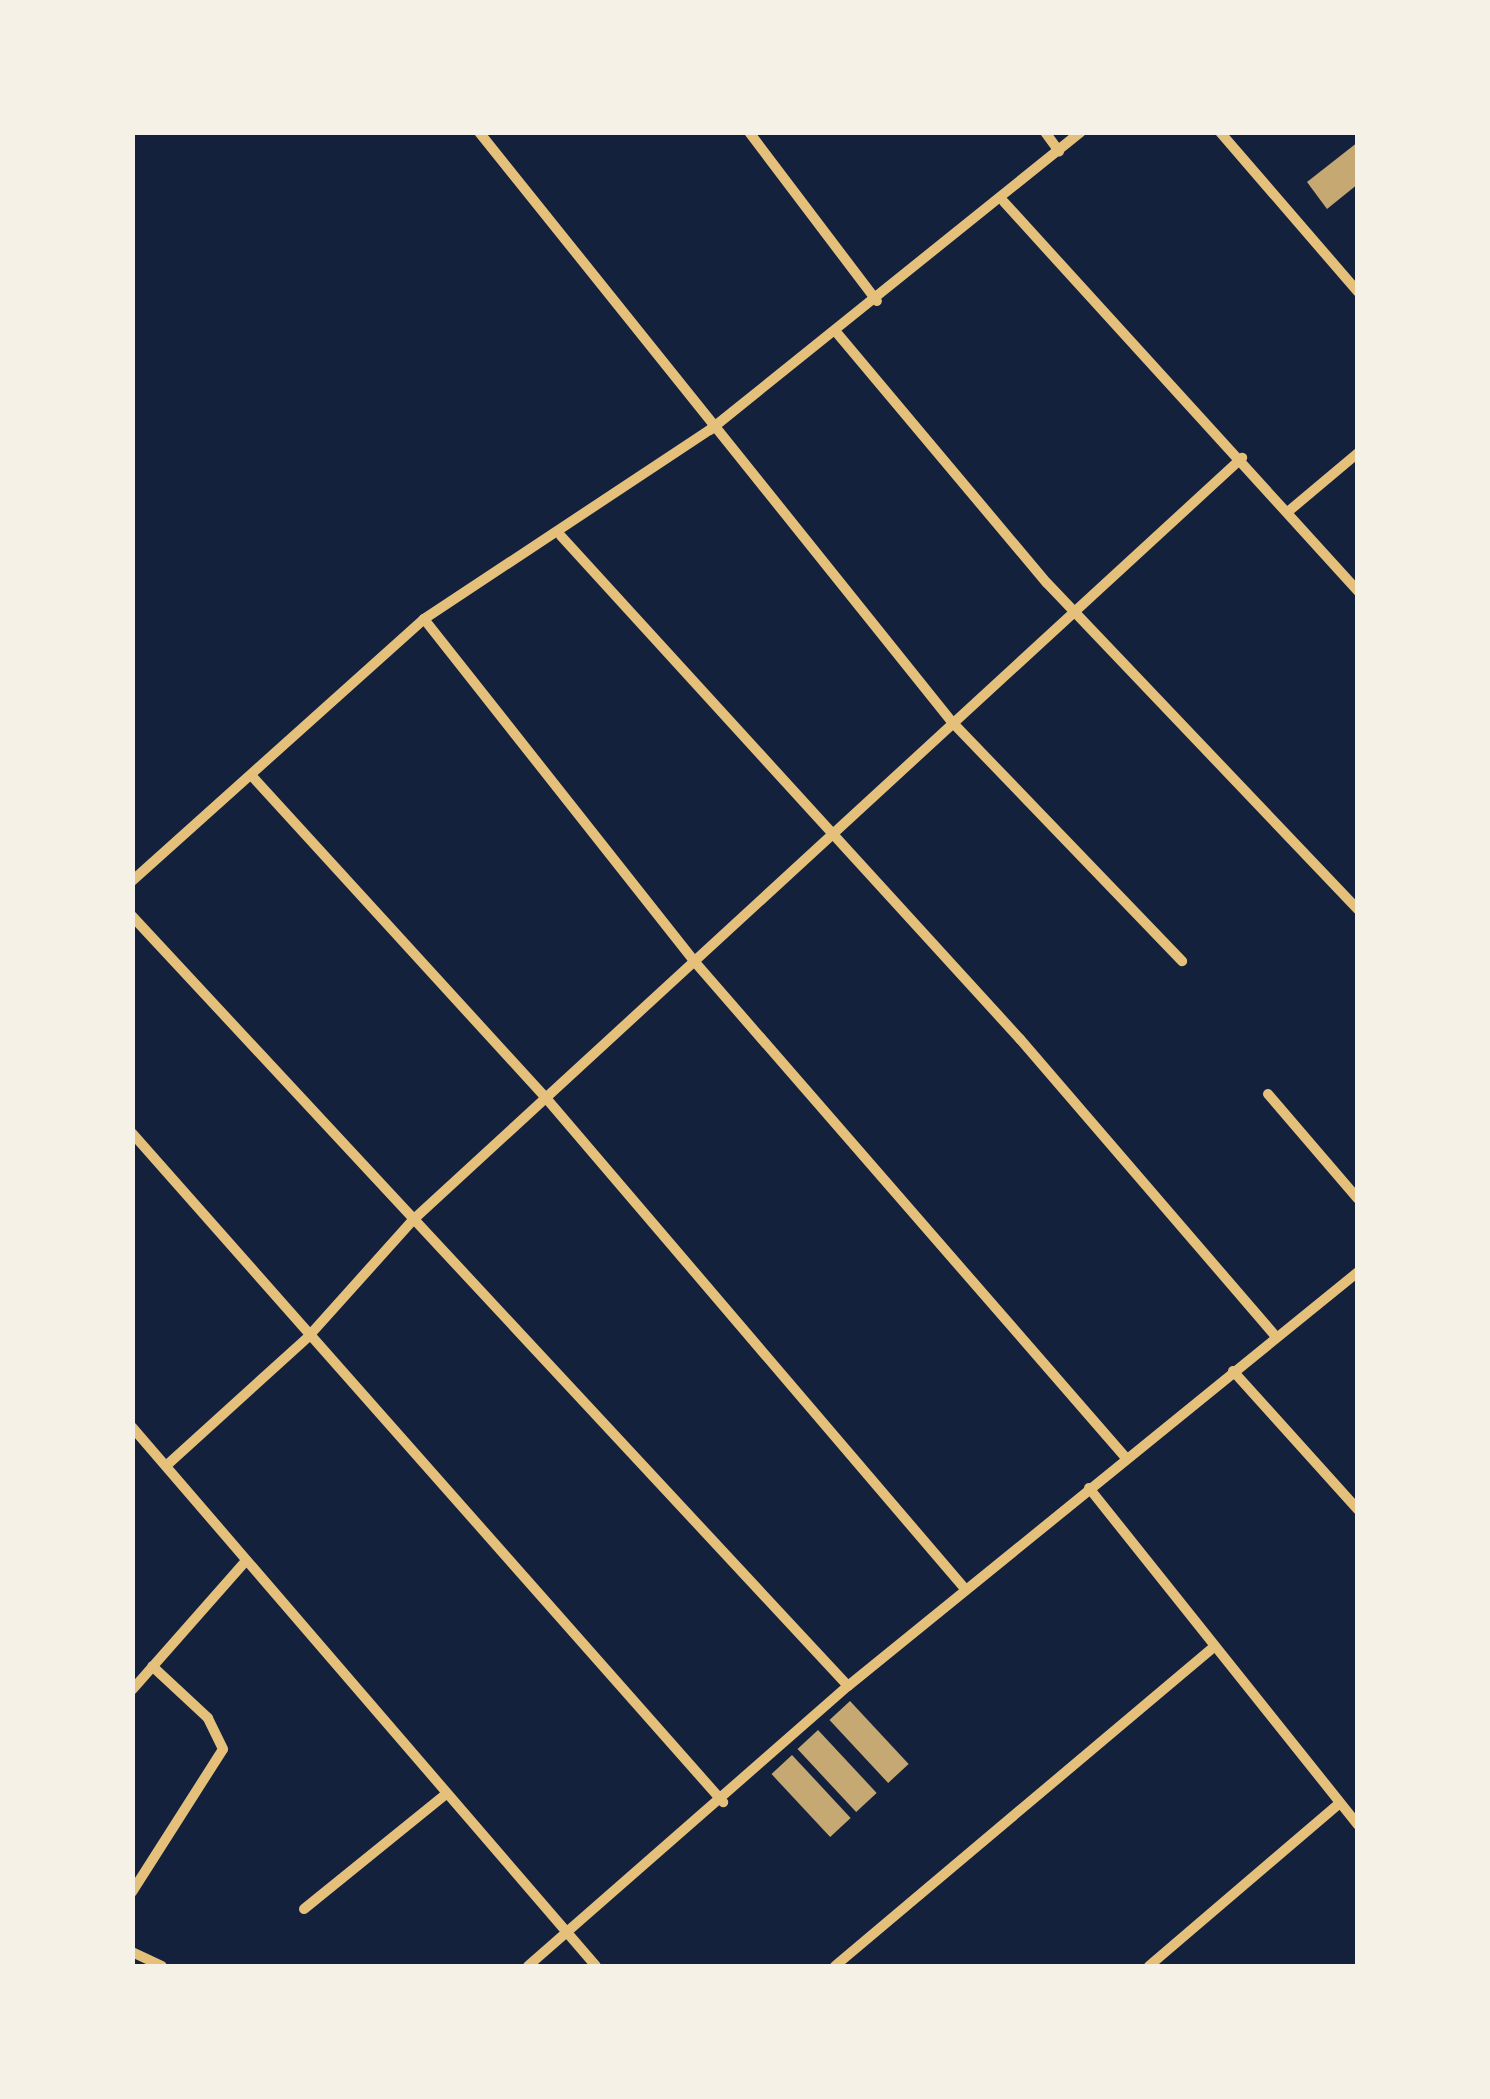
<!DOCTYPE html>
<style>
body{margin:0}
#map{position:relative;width:1490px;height:2099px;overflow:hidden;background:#14213d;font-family:"Fira Sans Condensed",sans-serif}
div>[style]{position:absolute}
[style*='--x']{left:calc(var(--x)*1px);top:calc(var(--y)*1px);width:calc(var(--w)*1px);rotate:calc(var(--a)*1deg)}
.building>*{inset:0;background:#c6a872;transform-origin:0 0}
.minor>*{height:10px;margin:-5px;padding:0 5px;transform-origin:5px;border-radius:5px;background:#e5c07b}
span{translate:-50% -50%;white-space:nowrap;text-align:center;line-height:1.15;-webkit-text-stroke:10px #f6f1e7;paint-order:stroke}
.frame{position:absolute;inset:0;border:135px solid #f6f1e7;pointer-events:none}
</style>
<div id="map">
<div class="building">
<div style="clip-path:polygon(1358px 142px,1358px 184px,1327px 209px,1307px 182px)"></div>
<div style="left:850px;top:1701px;width:86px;height:28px;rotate:47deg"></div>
<div style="left:818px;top:1730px;width:86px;height:28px;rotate:47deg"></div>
<div style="left:792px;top:1755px;width:86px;height:28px;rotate:47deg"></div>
</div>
<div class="minor">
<div style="--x:479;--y:132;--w:756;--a:51.28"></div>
<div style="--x:952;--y:722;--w:332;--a:46.1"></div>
<div style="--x:749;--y:132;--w:212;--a:52.9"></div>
<div style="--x:1045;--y:132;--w:24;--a:54"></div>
<div style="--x:1220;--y:132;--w:211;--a:49.2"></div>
<div style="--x:1004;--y:202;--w:526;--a:47.7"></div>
<div style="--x:837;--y:333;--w:326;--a:50"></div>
<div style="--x:1047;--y:583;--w:451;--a:46.4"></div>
<div style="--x:1290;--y:510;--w:89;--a:-40"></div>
<div style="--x:561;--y:536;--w:681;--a:47.62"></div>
<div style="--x:1020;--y:1039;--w:393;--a:49.3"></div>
<div style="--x:424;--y:619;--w:436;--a:51.7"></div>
<div style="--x:694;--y:961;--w:659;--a:49"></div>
<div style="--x:251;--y:775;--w:437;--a:47.6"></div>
<div style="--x:546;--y:1098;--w:645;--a:49.52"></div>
<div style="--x:132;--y:881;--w:392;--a:-41.9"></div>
<div style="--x:424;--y:619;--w:343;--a:-33.5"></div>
<div style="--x:710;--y:430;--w:476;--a:-38.8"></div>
<div style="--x:132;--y:916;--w:1051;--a:47.08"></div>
<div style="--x:1268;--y:1094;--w:138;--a:49.4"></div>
<div style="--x:132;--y:1133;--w:893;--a:48.54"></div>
<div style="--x:1233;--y:1371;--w:187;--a:48"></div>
<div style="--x:132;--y:1427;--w:711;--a:49.28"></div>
<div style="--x:167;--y:1465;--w:190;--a:-42.2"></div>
<div style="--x:308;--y:1337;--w:159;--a:-48.1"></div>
<div style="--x:414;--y:1219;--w:1125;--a:-42.59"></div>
<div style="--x:1089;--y:1488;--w:431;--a:51.4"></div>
<div style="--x:132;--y:1690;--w:171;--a:-48.6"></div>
<div style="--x:132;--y:1892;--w:169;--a:-57.5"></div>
<div style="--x:223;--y:1749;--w:34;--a:-116"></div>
<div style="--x:208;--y:1718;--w:76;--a:-137.1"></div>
<div style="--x:304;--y:1909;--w:183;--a:-39"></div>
<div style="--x:132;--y:1952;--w:33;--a:25"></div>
<div style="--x:528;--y:1966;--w:425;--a:-41.2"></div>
<div style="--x:848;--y:1686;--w:657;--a:-39.07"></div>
<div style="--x:835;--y:1966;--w:495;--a:-40.1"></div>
<div style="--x:1149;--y:1966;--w:250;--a:-40.5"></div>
</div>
<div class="frame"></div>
</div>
